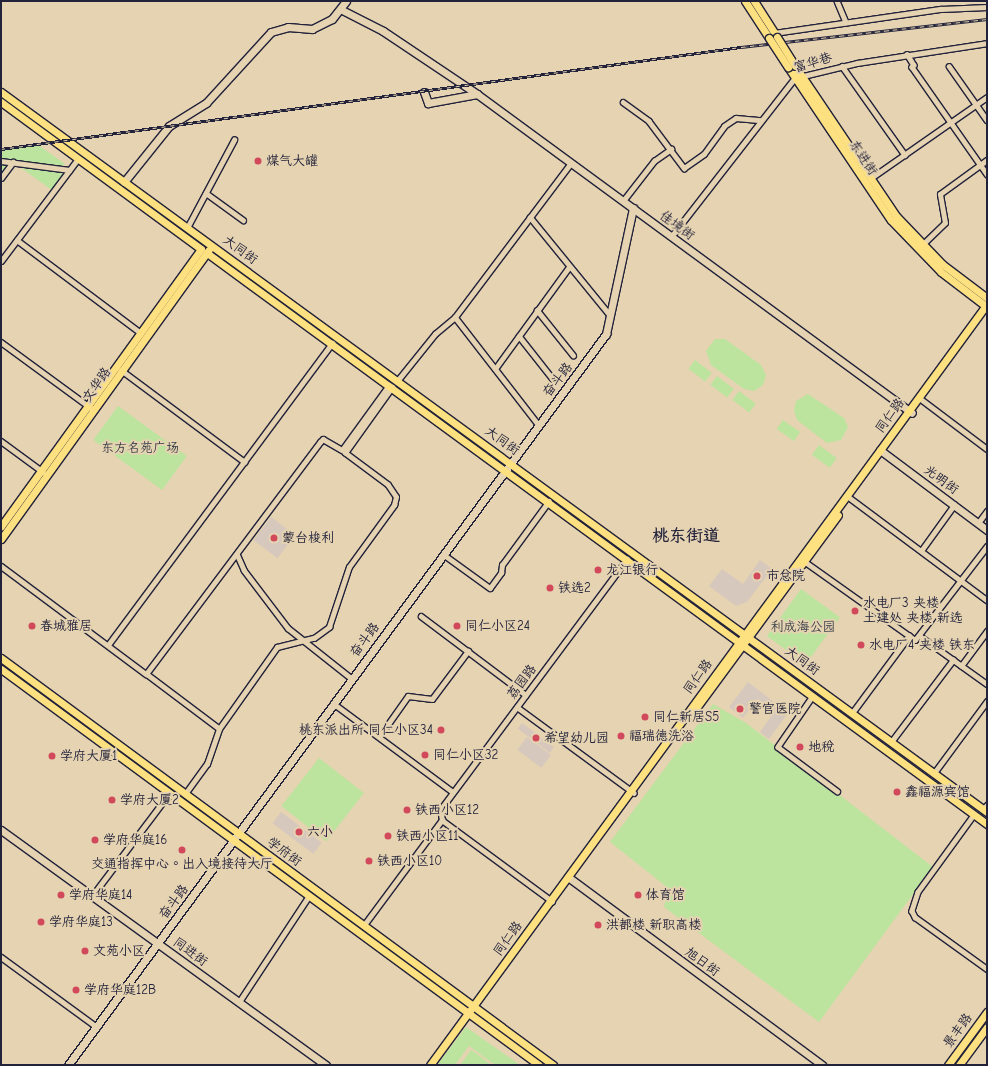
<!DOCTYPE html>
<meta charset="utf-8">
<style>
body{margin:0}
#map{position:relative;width:988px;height:1066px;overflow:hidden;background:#e5d3b1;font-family:"Comic Neue","LXGW WenKai TC",sans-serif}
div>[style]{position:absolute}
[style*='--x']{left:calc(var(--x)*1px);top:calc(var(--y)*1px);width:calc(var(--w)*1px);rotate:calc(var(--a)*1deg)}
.built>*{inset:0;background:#d7c8be;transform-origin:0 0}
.green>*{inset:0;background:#bce49f;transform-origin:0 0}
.roads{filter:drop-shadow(1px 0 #22223b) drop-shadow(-1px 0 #22223b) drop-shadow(0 1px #22223b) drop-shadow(0 -1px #22223b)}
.street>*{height:4.5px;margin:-2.25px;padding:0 2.25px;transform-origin:2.25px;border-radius:2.25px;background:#e5d3b1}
.secondary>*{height:7px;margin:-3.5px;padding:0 3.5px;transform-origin:3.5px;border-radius:3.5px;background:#e5d3b1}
.primary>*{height:7px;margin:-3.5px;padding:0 3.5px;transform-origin:3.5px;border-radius:3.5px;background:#fde080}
.rail>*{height:3px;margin-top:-1.5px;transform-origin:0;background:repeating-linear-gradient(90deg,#e5d3b1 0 4.5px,#22223b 0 9px);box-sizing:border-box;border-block:1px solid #22223b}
.bridges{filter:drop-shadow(1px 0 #22223b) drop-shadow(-1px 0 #22223b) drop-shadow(0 1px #22223b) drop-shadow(0 -1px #22223b)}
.primary-bridge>*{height:7px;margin:-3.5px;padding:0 3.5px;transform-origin:3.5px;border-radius:3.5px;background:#fde080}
.dots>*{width:11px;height:11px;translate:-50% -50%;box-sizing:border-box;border:2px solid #e5d3b1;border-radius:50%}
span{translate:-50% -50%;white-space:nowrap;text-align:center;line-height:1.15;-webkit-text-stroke:4px #e5d3b1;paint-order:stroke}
.street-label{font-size:13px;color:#22223b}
.poi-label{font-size:13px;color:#22223b}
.left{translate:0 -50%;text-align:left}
.right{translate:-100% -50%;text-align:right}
.park-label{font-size:13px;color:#393f4a}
.district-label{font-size:17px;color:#22223b;font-weight:700}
.frame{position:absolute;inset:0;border:2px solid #22223b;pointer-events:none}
</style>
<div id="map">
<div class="built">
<div style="left:271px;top:517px;width:30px;height:29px;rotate:37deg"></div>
<div style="clip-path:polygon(760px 560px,772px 569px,747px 602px,736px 606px,709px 586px,722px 569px,743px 584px)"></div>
<div style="clip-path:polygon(748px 682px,788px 713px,769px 739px,760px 732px,775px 711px,770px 707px,767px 711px,758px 698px,743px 718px,729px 707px)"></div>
<div style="left:522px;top:723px;width:40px;height:7px;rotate:37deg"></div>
<div style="left:527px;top:737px;width:30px;height:16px;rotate:37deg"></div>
<div style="left:281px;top:812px;width:51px;height:14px;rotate:37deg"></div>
</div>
<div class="green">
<div style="clip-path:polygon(37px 144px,65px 164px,61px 167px,69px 170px,53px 191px,13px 162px,1px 178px,1px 149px)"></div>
<div style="clip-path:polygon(715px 339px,725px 339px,761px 365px,766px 375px,763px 385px,754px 391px,744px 389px,711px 365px,706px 351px)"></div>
<div style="left:695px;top:360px;width:21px;height:11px;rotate:37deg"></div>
<div style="left:717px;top:376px;width:21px;height:11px;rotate:37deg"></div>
<div style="left:739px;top:391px;width:21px;height:11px;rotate:37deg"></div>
<div style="clip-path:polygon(808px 394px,844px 418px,848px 427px,841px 440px,827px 443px,797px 420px,794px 411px,796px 401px)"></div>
<div style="left:118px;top:406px;width:85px;height:42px;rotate:36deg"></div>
<div style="left:783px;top:420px;width:21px;height:11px;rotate:35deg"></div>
<div style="left:819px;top:445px;width:22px;height:12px;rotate:36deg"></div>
<div style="left:801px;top:589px;width:48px;height:58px;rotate:36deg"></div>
<div style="clip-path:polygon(713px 704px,746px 723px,933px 867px,819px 1022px,664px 907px,668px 888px,610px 842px)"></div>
<div style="left:319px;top:758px;width:57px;height:61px;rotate:38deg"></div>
<div style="clip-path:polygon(466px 1027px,520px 1065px,495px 1065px,469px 1046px,455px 1065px,437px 1065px)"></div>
<div style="clip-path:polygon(471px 1050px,481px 1057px,491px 1065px,460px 1065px)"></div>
</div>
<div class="roads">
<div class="street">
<div style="--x:837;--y:1;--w:23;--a:67"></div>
<div style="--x:774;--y:33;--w:169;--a:-8.2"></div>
<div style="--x:941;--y:9;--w:46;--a:-2.5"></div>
<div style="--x:907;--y:54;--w:13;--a:58"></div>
<div style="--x:914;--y:65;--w:3;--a:135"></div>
<div style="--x:912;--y:67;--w:131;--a:55"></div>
<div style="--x:842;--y:66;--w:109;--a:54.7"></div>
<div style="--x:949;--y:66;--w:66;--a:54.9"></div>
<div style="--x:623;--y:102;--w:32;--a:36"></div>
<div style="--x:649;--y:121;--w:59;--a:53.3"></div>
<div style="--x:684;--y:168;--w:24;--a:-35"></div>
<div style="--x:704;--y:154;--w:34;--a:-54"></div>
<div style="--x:724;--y:126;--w:14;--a:-34"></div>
<div style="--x:736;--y:118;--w:25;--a:5"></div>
<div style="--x:1;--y:161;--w:69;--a:7.5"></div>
<div style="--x:1;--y:178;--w:20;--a:-53"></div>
<div style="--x:871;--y:178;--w:141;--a:-34.9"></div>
<div style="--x:206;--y:193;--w:46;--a:36.1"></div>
<div style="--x:623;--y:201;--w:51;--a:-52.2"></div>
<div style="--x:654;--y:161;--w:21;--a:-35"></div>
<div style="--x:530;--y:217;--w:125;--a:50.8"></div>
<div style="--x:187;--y:228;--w:100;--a:-61.9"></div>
<div style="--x:671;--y:237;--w:202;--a:-52.1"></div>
<div style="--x:795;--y:78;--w:64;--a:-13.6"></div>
<div style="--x:857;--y:63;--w:132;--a:-8.7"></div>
<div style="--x:17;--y:240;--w:155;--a:36.9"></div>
<div style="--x:923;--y:244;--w:30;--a:-44"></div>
<div style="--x:945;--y:223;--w:29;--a:-100"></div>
<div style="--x:940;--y:194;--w:58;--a:-35.9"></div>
<div style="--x:1;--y:261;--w:128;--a:-53"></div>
<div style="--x:537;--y:310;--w:58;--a:51.3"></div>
<div style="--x:455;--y:317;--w:135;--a:52.2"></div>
<div style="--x:519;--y:336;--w:55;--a:51.7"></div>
<div style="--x:1;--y:342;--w:115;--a:36.2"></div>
<div style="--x:495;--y:369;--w:126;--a:-54"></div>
<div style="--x:121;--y:370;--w:154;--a:36.6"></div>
<div style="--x:398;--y:380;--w:59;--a:-51.2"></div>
<div style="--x:435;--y:334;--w:26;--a:-40"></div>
<div style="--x:455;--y:317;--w:193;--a:-53"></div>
<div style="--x:922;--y:400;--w:81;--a:37"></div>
<div style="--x:1;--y:441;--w:52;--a:36.4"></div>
<div style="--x:850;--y:498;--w:171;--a:36.7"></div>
<div style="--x:978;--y:523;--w:15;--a:-53"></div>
<div style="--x:921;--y:551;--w:57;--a:-54.3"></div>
<div style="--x:237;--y:554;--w:17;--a:66"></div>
<div style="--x:244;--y:570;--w:73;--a:52.8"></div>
<div style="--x:288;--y:628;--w:80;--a:38.4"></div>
<div style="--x:443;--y:554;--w:58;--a:35.9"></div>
<div style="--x:490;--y:588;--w:19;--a:-54"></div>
<div style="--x:501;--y:573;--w:8;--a:-83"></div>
<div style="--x:502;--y:565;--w:79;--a:-53.7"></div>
<div style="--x:804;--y:561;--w:136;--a:35.4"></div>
<div style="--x:915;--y:640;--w:118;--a:-52.5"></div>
<div style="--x:1;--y:566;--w:181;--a:36.7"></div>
<div style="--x:421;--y:616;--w:131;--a:37"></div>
<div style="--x:920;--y:636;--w:82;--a:35.6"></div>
<div style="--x:108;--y:645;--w:376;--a:-53.4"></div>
<div style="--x:961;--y:666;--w:44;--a:-53.4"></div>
<div style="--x:813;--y:696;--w:62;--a:124.5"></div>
<div style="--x:778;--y:747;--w:74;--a:36.7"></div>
<div style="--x:333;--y:703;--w:149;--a:36.6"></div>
<div style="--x:517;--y:707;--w:145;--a:36.3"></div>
<div style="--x:852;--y:713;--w:96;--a:-53.5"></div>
<div style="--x:219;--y:729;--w:91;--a:-143"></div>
<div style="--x:146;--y:674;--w:290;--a:-53.1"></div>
<div style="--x:320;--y:442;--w:4;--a:-45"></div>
<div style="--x:323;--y:439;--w:22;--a:30"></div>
<div style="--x:342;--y:450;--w:80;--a:-54.1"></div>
<div style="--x:379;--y:737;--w:50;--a:-54.7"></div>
<div style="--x:408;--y:696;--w:24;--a:7"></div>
<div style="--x:432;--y:699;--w:60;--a:-53.1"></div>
<div style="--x:891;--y:742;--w:103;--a:-52.9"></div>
<div style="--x:934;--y:773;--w:89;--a:-53.6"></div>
<div style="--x:185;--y:794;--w:37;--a:-54"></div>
<div style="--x:207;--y:764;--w:37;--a:-71"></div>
<div style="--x:219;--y:729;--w:100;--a:-54.7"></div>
<div style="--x:277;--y:647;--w:38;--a:-14"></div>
<div style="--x:314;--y:638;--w:19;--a:-36"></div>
<div style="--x:329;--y:627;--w:63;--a:-71.6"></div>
<div style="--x:349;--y:567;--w:77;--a:-54"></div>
<div style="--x:394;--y:505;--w:8;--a:-76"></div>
<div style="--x:396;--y:497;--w:14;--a:-124"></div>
<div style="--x:388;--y:485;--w:54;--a:-143.3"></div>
<div style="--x:345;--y:453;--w:81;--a:-54.5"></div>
<div style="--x:983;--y:809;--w:6;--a:-45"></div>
<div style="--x:974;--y:815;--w:95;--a:126"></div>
<div style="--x:918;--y:892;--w:20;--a:108"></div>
<div style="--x:912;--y:911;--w:7;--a:63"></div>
<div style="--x:915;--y:917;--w:89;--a:35.8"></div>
<div style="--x:442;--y:820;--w:10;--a:-101"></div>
<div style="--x:440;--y:810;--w:313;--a:-53.3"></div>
<div style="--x:442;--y:820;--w:137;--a:36.4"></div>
<div style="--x:92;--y:896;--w:128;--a:-53"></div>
<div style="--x:364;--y:925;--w:131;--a:-53.4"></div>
<div style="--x:1;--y:957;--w:119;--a:36.1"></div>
<div style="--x:239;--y:1002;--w:127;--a:-56.6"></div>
</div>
<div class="secondary">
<div style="--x:342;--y:10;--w:46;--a:27.1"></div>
<div style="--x:383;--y:31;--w:113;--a:33.8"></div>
<div style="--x:424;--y:92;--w:12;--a:70"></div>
<div style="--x:428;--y:103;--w:50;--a:-10.4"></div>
<div style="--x:477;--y:94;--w:539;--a:36.25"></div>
<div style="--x:124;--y:182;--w:72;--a:-51.2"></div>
<div style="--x:169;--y:126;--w:44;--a:-31.9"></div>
<div style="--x:206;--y:103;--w:96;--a:-47.5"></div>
<div style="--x:271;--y:32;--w:18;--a:-16"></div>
<div style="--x:288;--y:27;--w:24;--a:5"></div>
<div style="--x:312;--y:29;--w:22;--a:-27"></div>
<div style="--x:332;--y:19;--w:23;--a:-52"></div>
<div style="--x:880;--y:450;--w:134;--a:36.8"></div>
<div style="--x:1;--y:830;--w:401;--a:35.9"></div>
<div style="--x:568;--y:877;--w:316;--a:36.5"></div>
<div style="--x:68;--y:1065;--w:908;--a:-53.65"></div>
<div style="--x:606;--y:334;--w:129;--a:-77.9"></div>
</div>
<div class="primary">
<div style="--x:745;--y:1;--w:44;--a:57"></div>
<div style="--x:754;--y:1;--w:43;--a:57.4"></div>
<div style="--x:795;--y:66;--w:182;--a:56"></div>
<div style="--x:897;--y:217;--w:65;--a:46.2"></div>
<div style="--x:942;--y:264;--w:56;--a:37.1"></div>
<div style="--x:788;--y:67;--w:184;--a:56.1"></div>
<div style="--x:891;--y:220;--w:72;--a:46.1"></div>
<div style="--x:941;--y:272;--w:58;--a:37.3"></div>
<div style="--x:1;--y:92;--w:1221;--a:36.14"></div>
<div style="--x:1;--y:102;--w:248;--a:36.3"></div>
<div style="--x:201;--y:249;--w:342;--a:125.8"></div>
<div style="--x:207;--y:253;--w:967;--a:36.21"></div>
<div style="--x:1;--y:539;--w:356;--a:-54.3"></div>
<div style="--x:1;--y:658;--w:686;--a:36.4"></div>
<div style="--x:1;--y:669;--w:668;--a:36.36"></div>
<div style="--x:691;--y:715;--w:248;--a:-53.7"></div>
<div style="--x:430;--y:1065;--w:943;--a:-53.8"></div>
<div style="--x:948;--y:1065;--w:66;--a:-53.7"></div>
<div style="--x:959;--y:1065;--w:47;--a:-53.6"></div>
</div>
</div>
<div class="rail">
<div style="--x:1;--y:149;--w:747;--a:-7.85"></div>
<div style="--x:741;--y:47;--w:248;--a:-6.5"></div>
</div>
<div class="bridges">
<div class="primary-bridge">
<div style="--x:777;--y:37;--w:34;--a:58"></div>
<div style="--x:769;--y:38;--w:35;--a:57"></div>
</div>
</div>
<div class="dots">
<div style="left:258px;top:161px;background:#d1495b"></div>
<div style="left:274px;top:538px;background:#d1495b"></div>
<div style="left:598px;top:570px;background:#d1495b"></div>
<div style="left:757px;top:576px;background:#d1495b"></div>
<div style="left:550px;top:588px;background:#d1495b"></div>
<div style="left:855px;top:611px;background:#d1495b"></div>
<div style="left:32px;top:626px;background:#d1495b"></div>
<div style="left:457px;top:626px;background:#d1495b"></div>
<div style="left:861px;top:645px;background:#d1495b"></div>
<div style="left:740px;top:709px;background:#d1495b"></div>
<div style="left:645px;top:717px;background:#d1495b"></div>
<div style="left:441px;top:730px;background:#d1495b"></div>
<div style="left:621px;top:736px;background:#d1495b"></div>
<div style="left:536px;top:738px;background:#d1495b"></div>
<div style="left:800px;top:747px;background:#d1495b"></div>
<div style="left:425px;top:755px;background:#d1495b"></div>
<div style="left:52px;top:756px;background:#d1495b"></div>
<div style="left:897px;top:792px;background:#d1495b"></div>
<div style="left:112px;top:800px;background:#d1495b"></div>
<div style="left:407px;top:810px;background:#d1495b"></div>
<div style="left:299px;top:832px;background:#d1495b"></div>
<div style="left:388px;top:836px;background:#d1495b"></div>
<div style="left:95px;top:840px;background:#d1495b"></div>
<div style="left:182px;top:850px;background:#d1495b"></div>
<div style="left:369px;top:861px;background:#d1495b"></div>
<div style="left:61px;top:895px;background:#d1495b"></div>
<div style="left:638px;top:895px;background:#d1495b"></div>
<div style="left:41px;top:922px;background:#d1495b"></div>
<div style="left:598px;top:925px;background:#d1495b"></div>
<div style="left:85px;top:951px;background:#d1495b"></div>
<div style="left:76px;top:990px;background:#d1495b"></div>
</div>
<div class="street-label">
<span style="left:813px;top:63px;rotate:-17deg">富华巷</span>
<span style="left:863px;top:158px;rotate:56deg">东进街</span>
<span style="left:677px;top:226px;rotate:36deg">佳境街</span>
<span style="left:240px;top:250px;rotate:36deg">大同街</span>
<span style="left:558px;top:380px;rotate:-52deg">奋斗路</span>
<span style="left:97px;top:385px;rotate:-55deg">文华路</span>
<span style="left:890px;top:416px;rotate:-54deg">同仁路</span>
<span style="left:502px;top:441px;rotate:36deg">大同街</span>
<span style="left:941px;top:480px;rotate:36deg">光明街</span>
<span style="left:365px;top:640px;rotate:-53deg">奋斗路</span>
<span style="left:802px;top:661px;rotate:36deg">大同街</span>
<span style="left:698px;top:677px;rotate:-54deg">同仁路</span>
<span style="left:522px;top:682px;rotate:-53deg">荔园路</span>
<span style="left:284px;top:852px;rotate:36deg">学府街</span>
<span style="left:174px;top:902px;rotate:-53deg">奋斗路</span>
<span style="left:508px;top:939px;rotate:-54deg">同仁路</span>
<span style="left:190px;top:952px;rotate:36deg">同进街</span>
<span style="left:702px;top:962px;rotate:36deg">旭日街</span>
<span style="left:958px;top:1031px;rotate:-54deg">景丰路</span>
</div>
<div class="poi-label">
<span class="left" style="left:266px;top:161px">煤气大罐</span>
<span class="left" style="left:282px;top:538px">蒙台梭利</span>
<span class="left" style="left:606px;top:570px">龙江银行</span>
<span class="left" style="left:766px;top:576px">市总院</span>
<span class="left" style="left:558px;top:588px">铁选2</span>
<span class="left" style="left:863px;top:611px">水电厂3 夹楼<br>土建处 夹楼 新选</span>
<span class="left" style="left:40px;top:626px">春城雅居</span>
<span class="left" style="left:465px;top:626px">同仁小区24</span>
<span class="left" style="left:869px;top:645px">水电厂4 夹楼 铁东</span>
<span class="left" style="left:749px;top:709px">警官医院</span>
<span class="left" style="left:653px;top:717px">同仁新居S5</span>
<span class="right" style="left:433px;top:730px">桃东派出所 同仁小区34</span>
<span class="left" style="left:629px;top:736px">福瑞德洗浴</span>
<span class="left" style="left:544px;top:738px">希望幼儿园</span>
<span class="left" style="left:808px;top:747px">地税</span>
<span class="left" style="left:433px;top:755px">同仁小区32</span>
<span class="left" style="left:60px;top:756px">学府大厦1</span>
<span class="left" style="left:905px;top:792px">鑫福源宾馆</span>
<span class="left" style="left:120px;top:800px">学府大厦2</span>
<span class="left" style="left:415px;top:810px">铁西小区12</span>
<span class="left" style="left:307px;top:832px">六小</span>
<span class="left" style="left:396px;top:836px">铁西小区11</span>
<span class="left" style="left:103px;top:840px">学府华庭16</span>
<span class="left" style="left:377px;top:861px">铁西小区10</span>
<span style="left:182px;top:864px">交通指挥中心。出入境接待大厅</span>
<span class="left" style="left:69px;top:895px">学府华庭14</span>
<span class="left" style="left:646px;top:895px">体育馆</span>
<span class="left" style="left:49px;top:922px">学府华庭13</span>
<span class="left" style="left:606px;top:925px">洪都楼 新职高楼</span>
<span class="left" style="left:93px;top:951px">文苑小区</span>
<span class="left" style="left:84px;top:990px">学府华庭12B</span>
</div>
<div class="park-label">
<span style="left:140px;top:448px">东方名苑广场</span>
<span style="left:803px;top:627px">利成海公园</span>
</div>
<div class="district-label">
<span style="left:686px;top:536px">桃东街道</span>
</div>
<div class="frame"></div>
</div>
